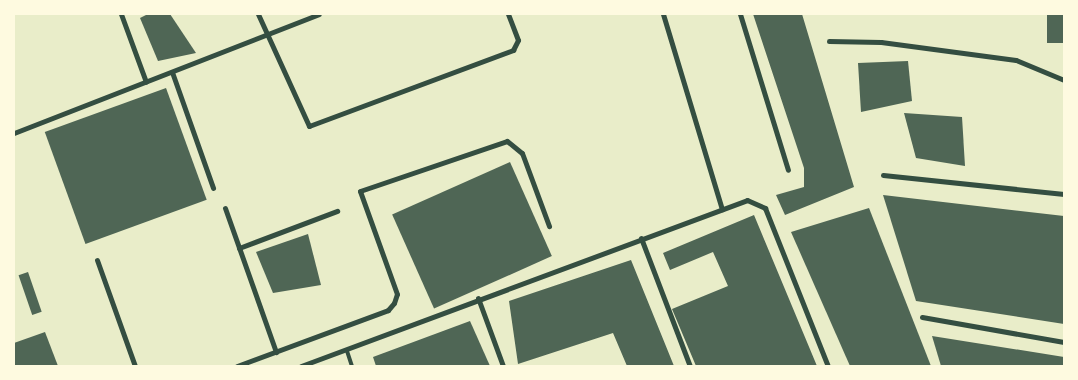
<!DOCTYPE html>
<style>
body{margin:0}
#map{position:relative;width:1078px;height:380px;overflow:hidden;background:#e9edc9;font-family:"Open Sans",sans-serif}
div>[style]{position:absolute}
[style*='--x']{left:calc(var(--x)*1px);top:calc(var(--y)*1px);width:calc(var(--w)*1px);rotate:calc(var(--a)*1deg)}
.building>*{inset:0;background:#4f6655;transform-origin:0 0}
.service>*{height:4px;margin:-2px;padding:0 2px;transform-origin:2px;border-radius:2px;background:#344e41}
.minor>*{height:5px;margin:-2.5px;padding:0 2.5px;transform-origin:2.5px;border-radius:2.5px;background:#344e41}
span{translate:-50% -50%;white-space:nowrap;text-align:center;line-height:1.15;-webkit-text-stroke:5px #fefae0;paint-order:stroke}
.frame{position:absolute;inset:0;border:15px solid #fefae0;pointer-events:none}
</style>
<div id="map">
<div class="building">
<div style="clip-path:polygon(148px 14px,170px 14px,196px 53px,158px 61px,140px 18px)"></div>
<div style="clip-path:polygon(753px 14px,802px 14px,854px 187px,785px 215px,776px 195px,804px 187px,804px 168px)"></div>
<div style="left:1047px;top:14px;width:17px;height:29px"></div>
<div style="clip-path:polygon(908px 61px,912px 101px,861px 112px,858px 63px)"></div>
<div style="left:166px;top:88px;width:119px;height:129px;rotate:70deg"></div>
<div style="clip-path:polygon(904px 113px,962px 117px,965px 166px,916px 158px)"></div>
<div style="left:510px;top:162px;width:103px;height:129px;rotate:66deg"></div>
<div style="clip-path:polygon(883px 195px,1064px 216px,1064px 324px,916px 301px)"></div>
<div style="clip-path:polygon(869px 208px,931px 366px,850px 366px,791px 232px)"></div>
<div style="clip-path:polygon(754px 215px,817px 366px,696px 366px,672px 309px,728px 286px,713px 252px,670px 270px,663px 253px)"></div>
<div style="clip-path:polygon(308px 234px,321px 285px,273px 293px,256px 252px)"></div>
<div style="clip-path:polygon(631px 260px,674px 366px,627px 366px,613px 333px,518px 364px,509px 301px)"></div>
<div style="left:28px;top:272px;width:42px;height:10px;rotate:71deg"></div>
<div style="clip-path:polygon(470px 321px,490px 366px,376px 366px,373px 357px)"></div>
<div style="clip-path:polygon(45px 332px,58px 366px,14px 366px,14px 343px)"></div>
<div style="clip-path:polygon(932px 336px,1064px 357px,1064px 366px,941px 366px)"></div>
</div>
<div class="service">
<div style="--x:347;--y:351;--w:16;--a:72"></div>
</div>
<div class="minor">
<div style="--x:121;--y:14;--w:72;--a:69.8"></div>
<div style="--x:258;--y:14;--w:123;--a:65.5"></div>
<div style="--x:309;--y:126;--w:218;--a:-20.4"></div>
<div style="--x:513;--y:50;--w:11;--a:-63"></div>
<div style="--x:518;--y:40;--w:28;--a:-111"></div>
<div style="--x:663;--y:14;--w:204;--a:73.2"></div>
<div style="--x:740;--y:14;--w:163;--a:72.9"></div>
<div style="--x:829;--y:41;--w:52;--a:1.1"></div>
<div style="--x:881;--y:42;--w:136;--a:7.6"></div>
<div style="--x:1016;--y:60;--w:52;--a:22.6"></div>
<div style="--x:172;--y:72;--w:123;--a:70.5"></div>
<div style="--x:14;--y:133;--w:327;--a:-21.3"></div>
<div style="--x:883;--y:175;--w:182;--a:6"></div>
<div style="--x:225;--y:208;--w:153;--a:70.5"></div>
<div style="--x:641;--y:238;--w:137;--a:69.1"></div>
<div style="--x:239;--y:248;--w:105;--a:-20.7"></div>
<div style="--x:97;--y:260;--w:113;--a:70.3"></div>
<div style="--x:478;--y:298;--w:72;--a:69.8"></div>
<div style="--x:922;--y:317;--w:144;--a:10"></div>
<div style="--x:237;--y:366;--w:161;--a:-20.3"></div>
<div style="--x:388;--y:310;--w:9;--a:-49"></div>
<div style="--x:394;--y:303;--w:9;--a:-72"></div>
<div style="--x:397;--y:294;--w:109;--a:-109.8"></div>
<div style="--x:360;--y:191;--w:155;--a:-18.8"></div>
<div style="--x:507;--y:141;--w:19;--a:39"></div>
<div style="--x:522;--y:153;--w:78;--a:69.7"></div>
<div style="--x:301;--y:366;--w:476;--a:-20.4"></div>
<div style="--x:747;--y:200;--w:20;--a:24"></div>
<div style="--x:765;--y:208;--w:170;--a:68.3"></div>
</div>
<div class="frame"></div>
</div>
